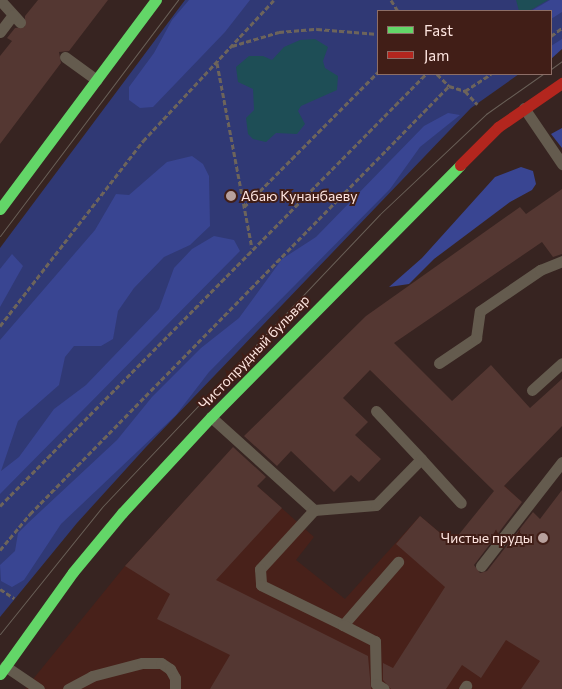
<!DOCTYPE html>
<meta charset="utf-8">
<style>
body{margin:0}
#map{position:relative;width:562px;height:689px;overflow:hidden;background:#372421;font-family:Commissioner,sans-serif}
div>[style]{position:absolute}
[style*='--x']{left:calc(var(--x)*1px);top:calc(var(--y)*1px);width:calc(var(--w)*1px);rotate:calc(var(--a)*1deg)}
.built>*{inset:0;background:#48211a}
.green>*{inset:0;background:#303975}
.forest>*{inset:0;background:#394592}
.water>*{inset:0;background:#1e4e56}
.building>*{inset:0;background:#543732}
.path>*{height:3px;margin-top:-1.5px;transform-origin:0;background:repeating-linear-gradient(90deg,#6d645b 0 5px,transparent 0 7.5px)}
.lane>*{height:11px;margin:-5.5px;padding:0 5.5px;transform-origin:5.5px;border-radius:5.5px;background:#645b4e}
.fast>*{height:11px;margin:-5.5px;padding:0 5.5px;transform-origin:5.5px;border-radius:5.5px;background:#63d668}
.jam>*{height:11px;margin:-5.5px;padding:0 5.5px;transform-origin:5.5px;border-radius:5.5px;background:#b3261e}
.tram>*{height:1px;margin:-0.5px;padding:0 0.5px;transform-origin:0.5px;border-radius:0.5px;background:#695f57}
.dots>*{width:14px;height:14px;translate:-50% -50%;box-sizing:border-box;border:2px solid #411e17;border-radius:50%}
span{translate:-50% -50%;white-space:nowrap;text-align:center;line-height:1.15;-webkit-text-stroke:4px #411e17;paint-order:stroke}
.poi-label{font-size:14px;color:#fee5e0}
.left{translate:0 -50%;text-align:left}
.right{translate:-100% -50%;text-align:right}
.street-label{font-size:14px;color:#fee5e0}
.legend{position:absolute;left:377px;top:10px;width:175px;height:65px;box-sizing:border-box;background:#411e17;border:1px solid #8d6e67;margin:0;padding:6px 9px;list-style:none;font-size:15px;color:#fee5e0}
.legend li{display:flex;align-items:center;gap:10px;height:25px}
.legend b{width:25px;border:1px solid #8d6e67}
</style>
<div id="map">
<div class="built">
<div style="clip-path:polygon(232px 449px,257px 486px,314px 537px,296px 560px,345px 599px,420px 516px,452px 543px,505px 486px,515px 496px,482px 534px,455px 574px,562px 661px,562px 689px,25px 689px,125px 566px)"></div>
</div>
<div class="green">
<div style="clip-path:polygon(185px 0,562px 0,562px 47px,551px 54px,551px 11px,378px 11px,378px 74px,519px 74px,471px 108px,146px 447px,77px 523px,0 617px,0 248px)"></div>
</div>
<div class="forest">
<div style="clip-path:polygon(189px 0,250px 0,225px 32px,153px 107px,140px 108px,129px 100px,129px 87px,154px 53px,172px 20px)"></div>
<div style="clip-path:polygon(550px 0,562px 0,562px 12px,551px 19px,551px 11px,531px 11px)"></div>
<div style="clip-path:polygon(562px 39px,562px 49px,551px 59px,551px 46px)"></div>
<div style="clip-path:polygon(448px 113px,460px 115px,420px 147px,390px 189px,209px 372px,176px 415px,61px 524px,24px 580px,12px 587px,1px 581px,0 565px,15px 551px,18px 533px,28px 523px,117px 440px,152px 397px,201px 348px,239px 318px,282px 259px,316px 237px,424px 126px)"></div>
<div style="clip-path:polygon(562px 128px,562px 148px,551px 134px)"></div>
<div style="clip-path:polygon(192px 156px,203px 164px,209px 176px,210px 226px,190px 245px,164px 257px,134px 288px,118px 311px,113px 339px,101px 346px,74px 346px,65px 357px,59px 385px,18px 421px,1px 471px,19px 457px,54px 409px,86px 385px,159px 309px,174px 268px,192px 249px,214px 236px,234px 240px,240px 251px,0 494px,0 340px,95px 230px,116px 194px,129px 195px,167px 162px)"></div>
<div style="clip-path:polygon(521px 167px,533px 171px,536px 184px,532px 190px,510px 202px,434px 259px,409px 284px,389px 287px,422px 258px,495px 177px)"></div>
<div style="clip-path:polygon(12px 254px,23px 266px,0 307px,0 269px)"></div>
</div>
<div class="water">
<div style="clip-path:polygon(516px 0,548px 0,529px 11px,519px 11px)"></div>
<div style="clip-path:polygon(315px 39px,328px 47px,323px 61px,325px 68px,338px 76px,337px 90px,301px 106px,298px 111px,305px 124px,297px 134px,276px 133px,266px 142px,253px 139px,248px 134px,246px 118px,254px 110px,253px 89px,238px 82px,236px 67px,249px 56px,263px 56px,272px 60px,284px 47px,300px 40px)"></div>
</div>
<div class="building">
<div style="clip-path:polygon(38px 0,108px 0,69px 51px,59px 52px,61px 63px,0 144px,0 56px,12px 41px,7px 38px,15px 28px,25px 27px,25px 16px)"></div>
<div style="clip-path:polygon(562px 189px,562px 254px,553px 257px,542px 242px,394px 343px,452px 401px,491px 365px,530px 408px,562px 379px,562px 426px,504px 486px,522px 502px,474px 565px,480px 573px,487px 571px,533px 512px,540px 519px,562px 490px,562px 689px,521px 689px,540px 661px,506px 640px,481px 678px,462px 665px,446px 689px,391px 689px,383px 680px,383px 663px,393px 668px,445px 587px,396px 544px,420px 516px,452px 543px,494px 491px,370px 370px,343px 398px,368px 422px,355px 435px,381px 459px,359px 482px,351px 475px,334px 492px,291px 451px,277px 466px,244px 436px,366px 316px,520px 207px,526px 214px)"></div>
<div style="clip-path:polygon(233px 447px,266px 477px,257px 486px,282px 508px,216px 580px,368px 656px,371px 689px,210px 689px,230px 655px,157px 619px,170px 594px,125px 566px)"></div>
</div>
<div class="path">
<div style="--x:391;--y:0;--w:13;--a:58"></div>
<div style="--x:551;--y:36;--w:14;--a:-36"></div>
<div style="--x:232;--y:46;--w:49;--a:-16.6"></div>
<div style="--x:279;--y:32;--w:38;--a:-5"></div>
<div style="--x:317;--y:29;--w:61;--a:4.7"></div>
<div style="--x:217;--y:63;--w:188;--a:79.3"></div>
<div style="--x:437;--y:74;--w:17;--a:45"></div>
<div style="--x:449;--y:86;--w:17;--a:17"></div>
<div style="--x:465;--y:91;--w:18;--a:47"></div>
<div style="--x:465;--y:91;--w:31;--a:-33"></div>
<div style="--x:244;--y:207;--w:190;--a:-45.2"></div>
<div style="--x:0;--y:326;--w:234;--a:-52.3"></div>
<div style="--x:143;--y:141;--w:192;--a:-47.1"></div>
<div style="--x:0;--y:506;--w:607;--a:-45.4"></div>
<div style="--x:0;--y:550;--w:47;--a:-50.2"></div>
<div style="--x:30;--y:514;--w:599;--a:-45.61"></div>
<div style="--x:0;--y:589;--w:17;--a:33"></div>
</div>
<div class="lane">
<div style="--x:0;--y:0;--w:30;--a:48"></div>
<div style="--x:0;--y:32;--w:21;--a:-53"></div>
<div style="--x:65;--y:57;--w:39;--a:36"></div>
<div style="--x:524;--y:108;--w:68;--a:55.8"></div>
<div style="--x:439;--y:363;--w:45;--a:-34"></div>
<div style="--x:476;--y:338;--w:27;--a:-82"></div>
<div style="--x:480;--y:311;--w:73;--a:-34.3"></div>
<div style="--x:540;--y:270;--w:24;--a:-22"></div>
<div style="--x:532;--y:390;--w:40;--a:-42"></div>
<div style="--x:376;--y:411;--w:66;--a:46.8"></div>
<div style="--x:211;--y:417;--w:139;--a:42.1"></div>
<div style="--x:314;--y:510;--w:62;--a:-4.6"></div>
<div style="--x:376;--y:505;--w:64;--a:-45.6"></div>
<div style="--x:421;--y:459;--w:59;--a:47.7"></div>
<div style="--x:314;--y:510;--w:80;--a:132.5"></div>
<div style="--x:260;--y:569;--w:16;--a:86"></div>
<div style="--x:261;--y:585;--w:91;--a:26"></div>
<div style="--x:343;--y:625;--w:84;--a:-48.9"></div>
<div style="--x:481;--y:566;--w:132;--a:-52.1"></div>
<div style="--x:343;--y:625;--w:36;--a:27"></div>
<div style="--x:375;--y:641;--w:43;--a:88.7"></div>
<div style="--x:376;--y:684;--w:9;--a:32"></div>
<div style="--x:5;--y:666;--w:41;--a:34.1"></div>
<div style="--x:68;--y:689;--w:27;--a:-28"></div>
<div style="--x:92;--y:676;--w:52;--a:-14.6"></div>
<div style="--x:142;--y:663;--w:19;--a:0"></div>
<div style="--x:161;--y:663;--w:11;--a:34"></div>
<div style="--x:170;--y:669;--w:10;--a:61"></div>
<div style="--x:175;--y:678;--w:11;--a:90"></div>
<div style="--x:464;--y:689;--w:4;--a:-56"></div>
</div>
<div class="fast">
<div style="--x:0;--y:209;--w:261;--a:-53.3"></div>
<div style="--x:0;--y:674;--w:125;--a:-54.4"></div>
<div style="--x:73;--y:572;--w:77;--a:-50.3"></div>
<div style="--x:122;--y:513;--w:131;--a:-47.2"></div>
<div style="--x:211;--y:417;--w:354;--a:-45.3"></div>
</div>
<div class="jam">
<div style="--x:460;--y:165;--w:54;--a:-45"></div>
<div style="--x:498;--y:127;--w:78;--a:-34.5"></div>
</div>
<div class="tram">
<div style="--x:551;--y:69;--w:14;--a:-36"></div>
<div style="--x:0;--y:236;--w:296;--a:-53"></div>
<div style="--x:0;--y:634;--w:164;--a:-51.2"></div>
<div style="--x:103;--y:506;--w:402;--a:-46.5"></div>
<div style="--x:380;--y:214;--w:146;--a:-43.3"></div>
<div style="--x:486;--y:114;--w:70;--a:-35.1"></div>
</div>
<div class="dots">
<div style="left:231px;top:196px;background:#b8a19d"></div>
<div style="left:543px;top:538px;background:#b8a19d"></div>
</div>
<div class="poi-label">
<span class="left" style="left:241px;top:196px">Абаю Кунанбаеву</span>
<span class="right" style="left:533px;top:538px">Чистые пруды</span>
</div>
<div class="street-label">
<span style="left:254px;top:352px;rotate:-46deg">Чистопрудный бульвар</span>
</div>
<ul class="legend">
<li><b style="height:6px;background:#63d668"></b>Fast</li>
<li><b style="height:6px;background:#b3261e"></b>Jam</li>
</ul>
</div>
